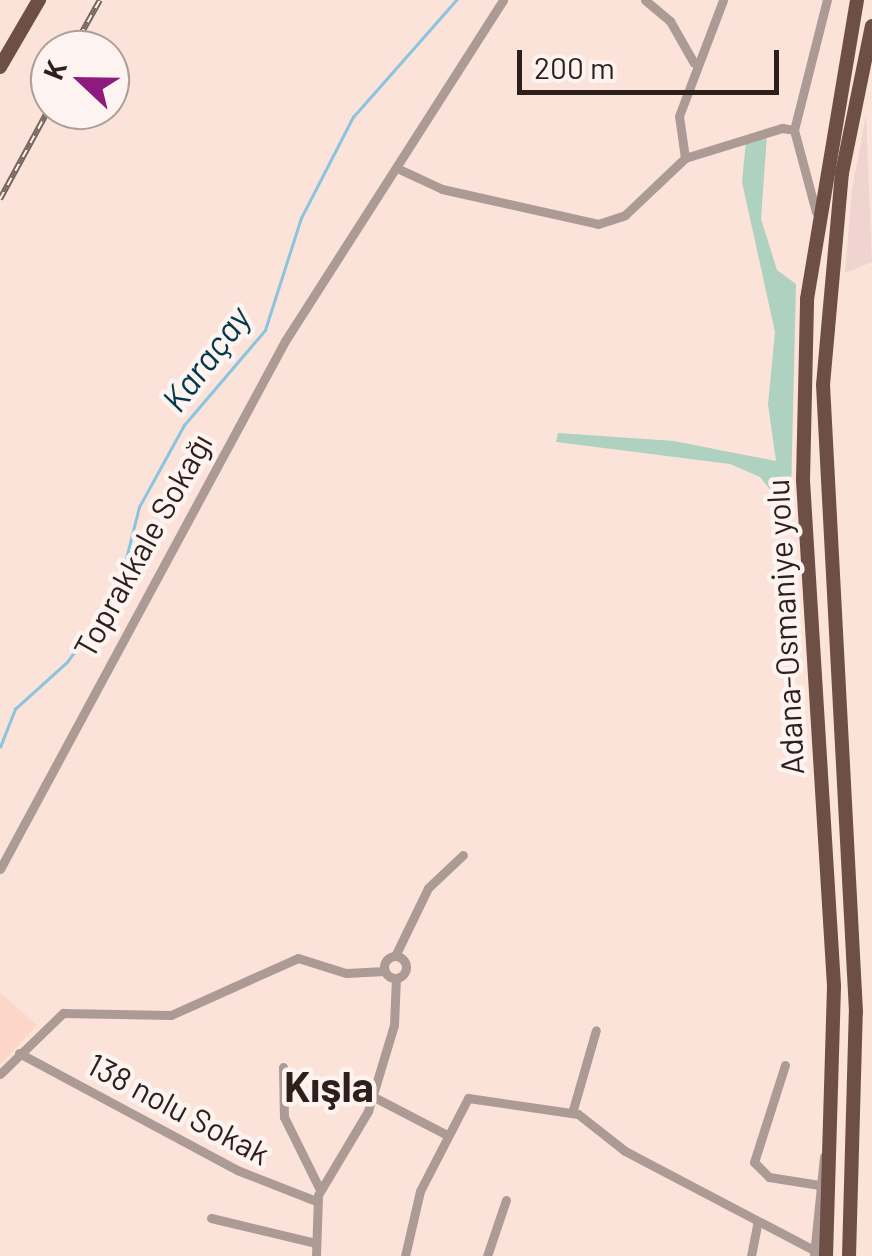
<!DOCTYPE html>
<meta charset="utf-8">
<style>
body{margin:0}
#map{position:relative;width:872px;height:1256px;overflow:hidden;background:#fbe3da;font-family:Barlow,sans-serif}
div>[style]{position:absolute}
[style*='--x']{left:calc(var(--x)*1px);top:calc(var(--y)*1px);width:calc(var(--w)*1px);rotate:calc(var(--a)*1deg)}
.industrial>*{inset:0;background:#efd4d0}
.built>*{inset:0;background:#fcd6c8}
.green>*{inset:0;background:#afd1c0}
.stream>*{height:2.5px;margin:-1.25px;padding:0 1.25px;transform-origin:1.25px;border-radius:1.25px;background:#8ac4df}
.minor>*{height:9px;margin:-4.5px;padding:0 4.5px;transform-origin:4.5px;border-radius:4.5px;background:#ac9b95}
.minor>.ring{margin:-4.5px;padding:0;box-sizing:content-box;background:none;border:9px solid #ac9b95;border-radius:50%}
.trunk>*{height:14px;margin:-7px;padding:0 7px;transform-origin:7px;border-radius:7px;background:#6e4f45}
.rail>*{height:6px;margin-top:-3px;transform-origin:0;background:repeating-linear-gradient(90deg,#fdf4f1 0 8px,#76645e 0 16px);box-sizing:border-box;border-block:2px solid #76645e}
span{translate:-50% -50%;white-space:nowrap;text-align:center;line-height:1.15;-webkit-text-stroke:9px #fdf4f1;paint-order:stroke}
.street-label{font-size:32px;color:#2d1f1a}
.water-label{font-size:35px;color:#02384a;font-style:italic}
.district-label{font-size:42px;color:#2d1f1a;font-weight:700}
.north{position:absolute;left:30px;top:30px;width:100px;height:100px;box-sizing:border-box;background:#fdf4f1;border:2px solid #aa9f9b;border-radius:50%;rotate:292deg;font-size:28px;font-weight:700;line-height:40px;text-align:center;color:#2d1f1a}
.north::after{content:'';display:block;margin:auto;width:35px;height:45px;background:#8d1b7d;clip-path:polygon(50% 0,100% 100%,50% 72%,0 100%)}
.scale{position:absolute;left:517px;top:50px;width:262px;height:45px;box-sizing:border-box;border:5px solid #2d1f1a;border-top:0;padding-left:12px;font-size:30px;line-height:35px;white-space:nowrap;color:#2d1f1a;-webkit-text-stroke:8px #fdf4f1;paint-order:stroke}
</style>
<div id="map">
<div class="industrial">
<div style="clip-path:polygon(866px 115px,872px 262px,845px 273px,852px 190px)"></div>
</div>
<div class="built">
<div style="clip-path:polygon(0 993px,37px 1025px,0 1065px)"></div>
</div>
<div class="green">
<div style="clip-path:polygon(767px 135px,761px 219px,777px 270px,796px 284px,791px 494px,776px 497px,760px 477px,730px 464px,556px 442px,558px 433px,674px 441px,776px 461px,768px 404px,775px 332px,742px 182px,746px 141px)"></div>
</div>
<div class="stream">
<div style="--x:0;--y:747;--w:41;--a:-68.5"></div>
<div style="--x:15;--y:709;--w:70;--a:-42.1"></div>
<div style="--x:67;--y:662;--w:84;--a:-53.7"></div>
<div style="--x:117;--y:594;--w:90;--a:-75.8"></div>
<div style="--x:139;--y:507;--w:94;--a:-61.2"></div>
<div style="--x:184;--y:425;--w:125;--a:-49.5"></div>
<div style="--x:265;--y:330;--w:118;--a:-72.2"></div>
<div style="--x:301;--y:218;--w:114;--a:-62.8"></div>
<div style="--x:353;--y:117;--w:156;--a:-48.6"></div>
</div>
<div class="minor">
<div style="--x:645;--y:0;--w:33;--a:40"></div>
<div style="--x:670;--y:21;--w:48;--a:60.3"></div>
<div style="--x:794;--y:130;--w:134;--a:-75.8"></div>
<div style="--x:685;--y:158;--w:42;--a:-98.1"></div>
<div style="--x:679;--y:116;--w:124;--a:-69.2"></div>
<div style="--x:399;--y:169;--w:47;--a:24.9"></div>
<div style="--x:442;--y:189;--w:160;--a:12.6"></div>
<div style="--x:598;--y:224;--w:28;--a:-18"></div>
<div style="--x:625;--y:215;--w:83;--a:-43.5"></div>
<div style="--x:685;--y:158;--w:102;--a:-17.2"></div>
<div style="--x:782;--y:128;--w:12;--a:9"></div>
<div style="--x:794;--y:130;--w:85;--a:75"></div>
<div style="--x:0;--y:869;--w:600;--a:-61.64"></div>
<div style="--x:285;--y:341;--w:405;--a:-57.4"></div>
<div style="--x:395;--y:956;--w:76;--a:-64.1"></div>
<div style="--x:428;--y:888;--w:48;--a:-43.3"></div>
<div class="ring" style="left:384px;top:956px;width:13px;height:13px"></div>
<div style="--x:19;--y:1053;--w:247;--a:28.2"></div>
<div style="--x:237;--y:1170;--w:85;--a:21.4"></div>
<div style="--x:785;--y:1065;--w:102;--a:107.7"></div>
<div style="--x:754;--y:1162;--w:21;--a:45"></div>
<div style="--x:769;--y:1177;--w:51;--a:9.1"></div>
<div style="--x:283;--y:1067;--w:50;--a:88.9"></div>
<div style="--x:284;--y:1117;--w:81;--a:63.7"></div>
<div style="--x:0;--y:1074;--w:88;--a:-44.1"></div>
<div style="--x:63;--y:1013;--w:108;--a:1.1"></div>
<div style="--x:171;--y:1015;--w:139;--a:-24.2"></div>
<div style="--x:298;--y:958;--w:50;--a:17.4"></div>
<div style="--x:346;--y:973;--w:39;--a:-3"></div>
<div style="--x:372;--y:1096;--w:82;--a:27.5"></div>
<div style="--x:572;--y:1113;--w:86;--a:-73.9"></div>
<div style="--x:211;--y:1218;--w:107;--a:13.5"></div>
<div style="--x:814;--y:1255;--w:99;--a:-84.2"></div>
<div style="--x:316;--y:1256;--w:61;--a:-88.1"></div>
<div style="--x:318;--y:1195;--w:98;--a:-59.2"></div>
<div style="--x:368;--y:1111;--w:90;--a:-73.2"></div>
<div style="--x:394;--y:1025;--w:47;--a:-87.6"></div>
<div style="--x:405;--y:1256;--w:67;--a:-77"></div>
<div style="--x:420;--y:1191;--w:105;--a:-62.7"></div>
<div style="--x:468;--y:1098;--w:111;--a:8.3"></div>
<div style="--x:578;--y:1114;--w:60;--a:38.2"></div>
<div style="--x:625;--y:1151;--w:226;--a:27.7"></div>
<div style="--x:487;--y:1256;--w:59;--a:-71.3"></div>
<div style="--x:751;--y:1256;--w:33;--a:-79"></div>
</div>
<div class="trunk">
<div style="--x:0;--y:67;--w:78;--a:-59.8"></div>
<div style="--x:826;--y:1256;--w:270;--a:-88.3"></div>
<div style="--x:834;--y:986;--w:507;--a:-93.51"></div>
<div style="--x:803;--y:480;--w:181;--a:-88.7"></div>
<div style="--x:807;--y:299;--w:303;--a:-80.5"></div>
<div style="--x:849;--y:1256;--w:244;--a:-88.4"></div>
<div style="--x:856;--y:1012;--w:628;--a:-93.01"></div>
<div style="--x:823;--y:385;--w:213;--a:-84.9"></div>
<div style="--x:842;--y:173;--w:150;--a:-78.5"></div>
</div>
<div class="rail">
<div style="--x:72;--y:50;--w:57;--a:-60.8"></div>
<div style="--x:0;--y:199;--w:105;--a:-61.5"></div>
</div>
<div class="street-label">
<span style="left:142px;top:545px;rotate:-61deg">Toprakkale Sokağı</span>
<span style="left:784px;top:627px;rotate:-93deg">Adana-Osmaniye yolu</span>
<span style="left:179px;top:1108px;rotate:28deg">138 nolu Sokak</span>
</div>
<div class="water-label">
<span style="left:205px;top:358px;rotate:-53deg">Karaçay</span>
</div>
<div class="district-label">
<span style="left:329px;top:1085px">Kışla</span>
</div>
<div class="north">K</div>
<div class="scale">200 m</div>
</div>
